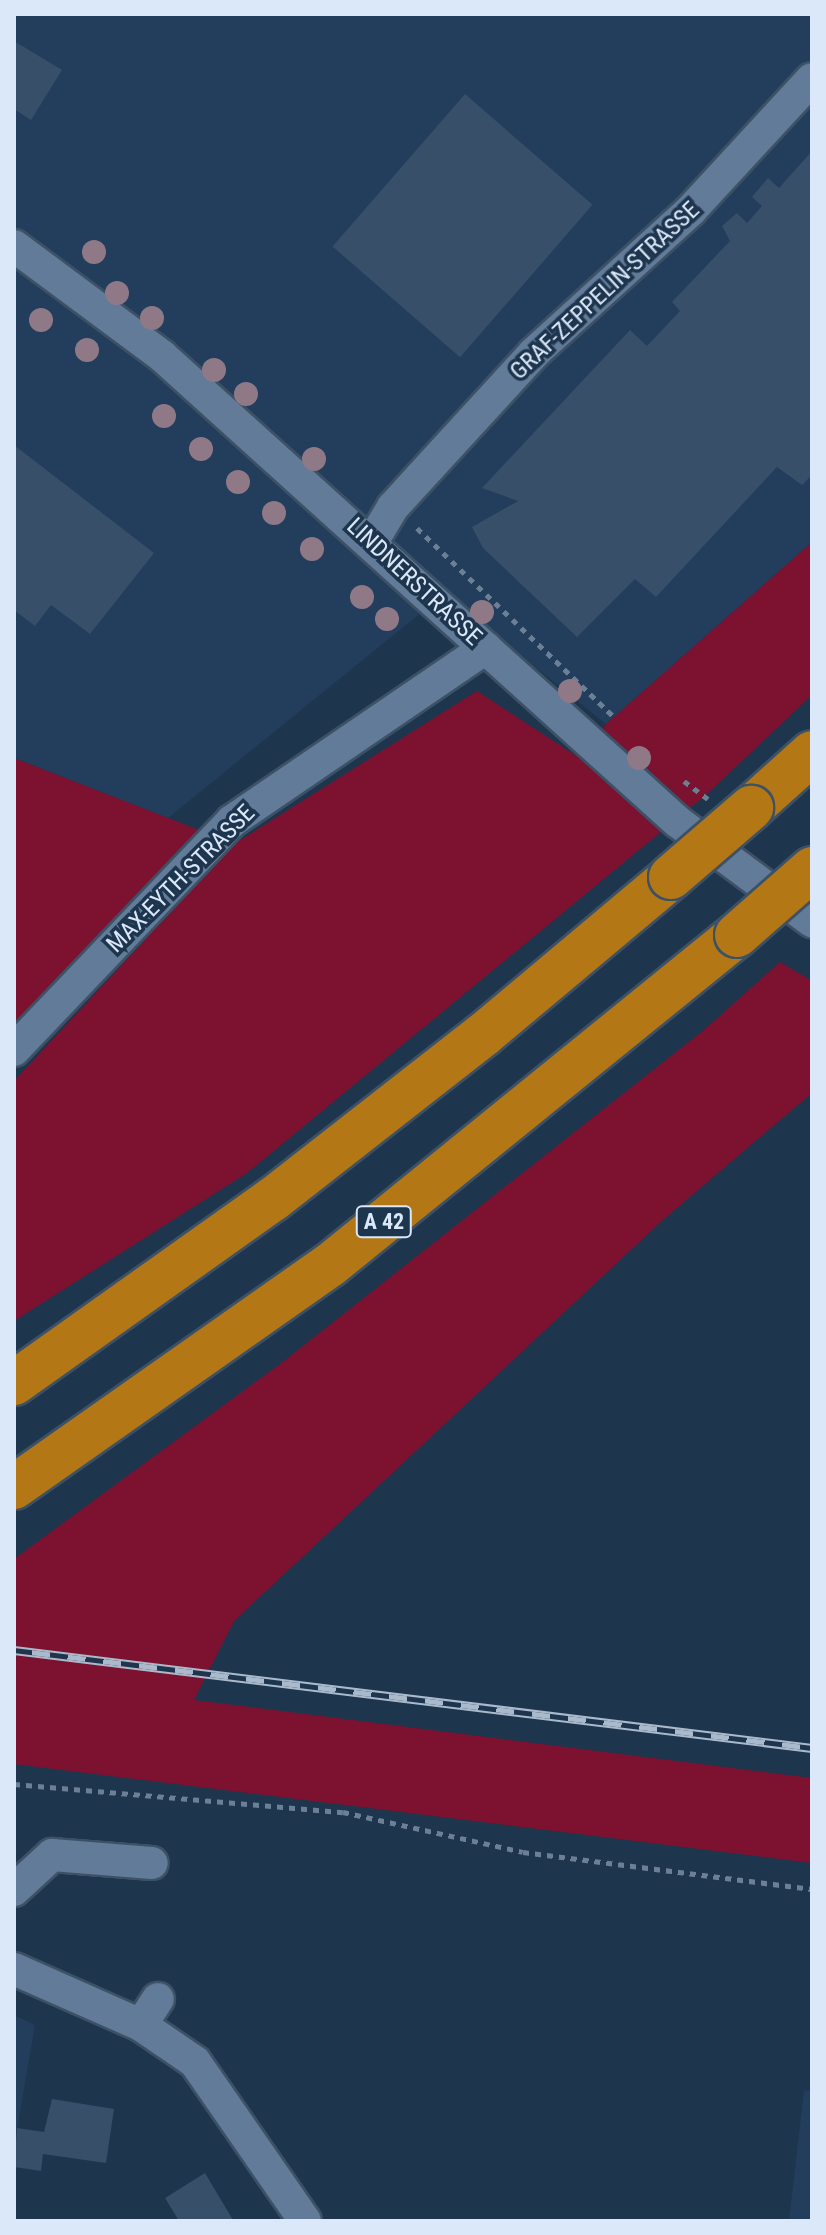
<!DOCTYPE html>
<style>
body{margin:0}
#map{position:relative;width:826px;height:2235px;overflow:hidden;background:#1e354e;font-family:"Roboto Condensed",sans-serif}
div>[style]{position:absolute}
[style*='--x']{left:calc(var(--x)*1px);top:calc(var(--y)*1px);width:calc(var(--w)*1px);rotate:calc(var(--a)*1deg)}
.built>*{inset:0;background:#233d5c}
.green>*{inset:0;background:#7c122f}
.building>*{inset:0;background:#374f69;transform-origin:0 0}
.path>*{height:5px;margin-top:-2.5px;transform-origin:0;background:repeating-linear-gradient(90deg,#6c8095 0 6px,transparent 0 12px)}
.roads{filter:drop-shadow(2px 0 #3d5166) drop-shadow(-2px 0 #3d5166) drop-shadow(0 2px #3d5166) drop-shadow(0 -2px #3d5166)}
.minor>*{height:32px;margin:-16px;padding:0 16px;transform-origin:16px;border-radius:16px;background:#617b98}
.highway>*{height:44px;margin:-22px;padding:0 22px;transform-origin:22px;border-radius:22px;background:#b37715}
.rail>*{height:9px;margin-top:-4.5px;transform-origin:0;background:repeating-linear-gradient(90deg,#1e354e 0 18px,#aabacd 0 36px);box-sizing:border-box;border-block:2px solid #aabacd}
.bridges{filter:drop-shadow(2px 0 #3d5166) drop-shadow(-2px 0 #3d5166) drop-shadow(0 2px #3d5166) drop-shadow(0 -2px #3d5166)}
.highway-bridge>*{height:44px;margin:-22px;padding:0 22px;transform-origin:22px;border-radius:22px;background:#b37715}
.trees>*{width:24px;height:24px;margin:-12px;border-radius:50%;background:#907987}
span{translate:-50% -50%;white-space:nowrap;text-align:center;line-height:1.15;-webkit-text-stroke:7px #1e354e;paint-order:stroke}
.shield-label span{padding:2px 6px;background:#1e354e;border:2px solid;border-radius:6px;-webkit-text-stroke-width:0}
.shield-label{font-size:22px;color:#dae8f9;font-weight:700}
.street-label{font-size:24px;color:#dae8f9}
.frame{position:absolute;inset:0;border:16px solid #dae8f9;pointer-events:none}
</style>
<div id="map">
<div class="built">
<div style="clip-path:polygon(14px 14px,812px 14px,812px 542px,606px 724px,444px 594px,168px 818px,14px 758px)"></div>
<div style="clip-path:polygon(14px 2015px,35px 2025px,14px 2147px)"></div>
<div style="clip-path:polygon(804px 2090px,812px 2091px,812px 2221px,789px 2221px)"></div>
</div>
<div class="green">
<div style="clip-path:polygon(812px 542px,812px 695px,707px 794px,247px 1173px,14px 1321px,14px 1081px,234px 844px,477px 691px,581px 759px,606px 724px)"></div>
<div style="clip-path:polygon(14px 758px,199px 830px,14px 1035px)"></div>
<div style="clip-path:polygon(780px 962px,812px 981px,812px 1093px,664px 1219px,234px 1621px,194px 1700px,812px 1778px,812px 1863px,14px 1764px,14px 1559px,280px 1364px,704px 1030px)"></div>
</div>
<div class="building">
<div style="clip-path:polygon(14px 41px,62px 70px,31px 120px,14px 109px)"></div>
<div style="left:465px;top:94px;width:169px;height:202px;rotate:41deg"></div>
<div style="clip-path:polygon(812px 151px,812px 475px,802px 485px,777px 467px,656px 597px,635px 579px,577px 637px,483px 548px,472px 527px,518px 501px,482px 488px,630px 330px,647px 346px,680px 311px,672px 302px,730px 241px,722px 226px,737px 213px,747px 223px,762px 206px,752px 197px,768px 178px,779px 188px)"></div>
<div style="clip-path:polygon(14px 445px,154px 553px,90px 634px,51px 605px,35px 626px,14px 610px)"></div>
<div style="clip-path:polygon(52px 2099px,114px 2109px,106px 2163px,43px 2154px,41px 2171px,14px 2167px,17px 2128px,44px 2132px)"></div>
<div style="clip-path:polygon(205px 2173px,230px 2215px,234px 2221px,179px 2221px,165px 2198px)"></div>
</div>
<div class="path">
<div style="--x:417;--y:528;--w:274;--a:43.8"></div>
<div style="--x:684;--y:781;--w:30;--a:37"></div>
<div style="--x:14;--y:1784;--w:330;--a:4.9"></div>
<div style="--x:343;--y:1812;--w:184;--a:12.5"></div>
<div style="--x:523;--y:1852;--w:291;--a:7.3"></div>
</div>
<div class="roads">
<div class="minor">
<div style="--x:14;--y:246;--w:184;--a:36.6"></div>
<div style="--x:162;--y:356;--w:695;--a:42.09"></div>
<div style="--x:678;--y:822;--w:167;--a:36.5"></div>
<div style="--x:372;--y:542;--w:41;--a:-59"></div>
<div style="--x:393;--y:507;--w:209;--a:-47.5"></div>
<div style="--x:534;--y:353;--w:212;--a:-42.3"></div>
<div style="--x:691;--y:210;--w:178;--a:-47.3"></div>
<div style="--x:14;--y:1050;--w:316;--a:-46.4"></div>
<div style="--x:232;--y:821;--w:307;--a:-34.3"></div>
<div style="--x:14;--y:1890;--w:52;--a:-42.6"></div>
<div style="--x:52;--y:1855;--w:100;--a:4.6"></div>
<div style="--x:14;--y:1969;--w:139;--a:23.8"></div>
<div style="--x:141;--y:2025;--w:65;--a:34.4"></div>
<div style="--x:195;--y:2062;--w:193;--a:55.3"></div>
<div style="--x:141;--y:2025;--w:31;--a:-57"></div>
</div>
<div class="highway">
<div style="--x:751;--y:808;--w:82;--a:-42"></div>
<div style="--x:14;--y:1383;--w:318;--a:-35.4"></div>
<div style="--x:273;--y:1199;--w:266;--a:-38"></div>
<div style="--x:483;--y:1035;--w:246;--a:-40"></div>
<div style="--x:14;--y:1487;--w:386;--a:-35.1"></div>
<div style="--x:330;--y:1265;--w:524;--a:-39.04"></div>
</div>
</div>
<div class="rail">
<div style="--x:14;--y:1650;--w:804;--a:7"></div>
</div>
<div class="bridges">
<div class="highway-bridge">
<div style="--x:671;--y:877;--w:106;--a:-40.8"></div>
<div style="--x:737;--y:935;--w:100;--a:-41.3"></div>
</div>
</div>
<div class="trees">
<div style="left:94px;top:252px"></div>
<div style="left:117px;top:293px"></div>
<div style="left:152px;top:318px"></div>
<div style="left:41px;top:320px"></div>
<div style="left:87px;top:350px"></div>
<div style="left:214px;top:370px"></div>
<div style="left:246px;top:394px"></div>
<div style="left:164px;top:416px"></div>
<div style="left:201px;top:449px"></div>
<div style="left:314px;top:459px"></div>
<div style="left:238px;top:482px"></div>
<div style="left:274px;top:513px"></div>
<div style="left:312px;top:549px"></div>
<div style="left:362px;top:597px"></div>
<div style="left:482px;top:612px"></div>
<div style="left:387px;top:619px"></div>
<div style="left:570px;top:691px"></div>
<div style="left:639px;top:758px"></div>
</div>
<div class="shield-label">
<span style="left:384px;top:1222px">A 42</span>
</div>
<div class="street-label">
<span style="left:605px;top:291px;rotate:-43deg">GRAF-ZEPPELIN-STRASSE</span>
<span style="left:414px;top:582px;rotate:43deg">LINDNERSTRASSE</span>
<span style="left:181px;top:879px;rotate:-45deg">MAX-EYTH-STRASSE</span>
</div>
<div class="frame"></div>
</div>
